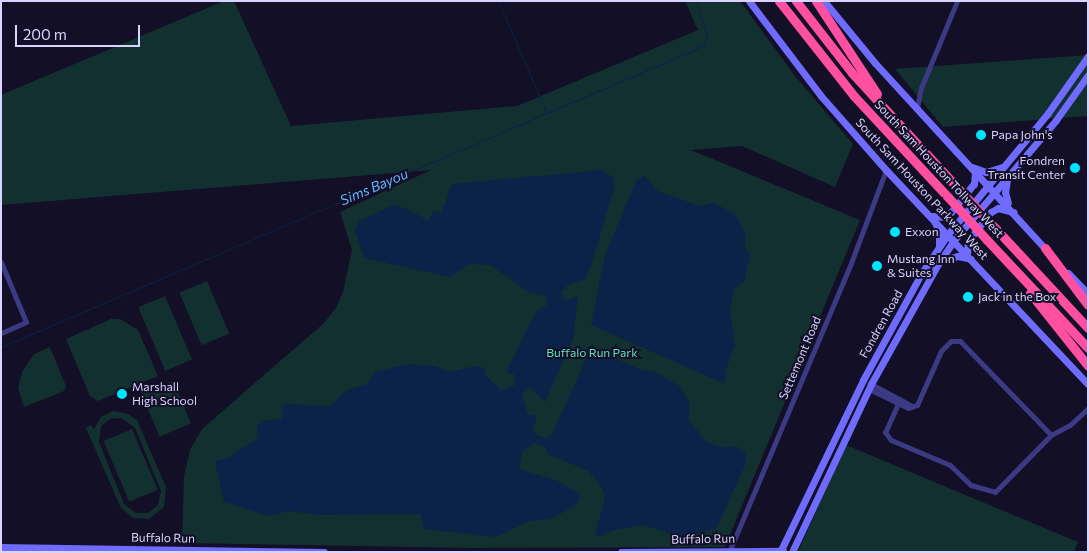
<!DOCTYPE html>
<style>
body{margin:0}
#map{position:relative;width:1089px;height:553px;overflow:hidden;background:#130f26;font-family:Commissioner,sans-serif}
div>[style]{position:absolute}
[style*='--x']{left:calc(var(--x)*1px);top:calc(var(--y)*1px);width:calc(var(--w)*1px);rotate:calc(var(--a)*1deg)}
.green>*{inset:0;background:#12302f;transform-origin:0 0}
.water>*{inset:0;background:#0c2248}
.stream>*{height:1px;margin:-0.5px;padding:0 0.5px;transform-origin:0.5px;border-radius:0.5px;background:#0c2248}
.street>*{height:5px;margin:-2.5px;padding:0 2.5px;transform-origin:2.5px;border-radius:2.5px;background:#3d3a85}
.secondary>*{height:7px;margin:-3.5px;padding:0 3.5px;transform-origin:3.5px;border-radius:3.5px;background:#6f6bff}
.highway>*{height:9px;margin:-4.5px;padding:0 4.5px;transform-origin:4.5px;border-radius:4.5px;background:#ff4fa3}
.highway-bridge>*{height:9px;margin:-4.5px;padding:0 4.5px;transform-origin:4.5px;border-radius:4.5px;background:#ff4fa3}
.dots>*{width:14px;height:14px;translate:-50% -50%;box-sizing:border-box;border:2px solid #130f26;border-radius:50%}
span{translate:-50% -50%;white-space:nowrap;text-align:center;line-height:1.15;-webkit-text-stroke:4px #130f26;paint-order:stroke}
.poi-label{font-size:12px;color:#d9d4ff}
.left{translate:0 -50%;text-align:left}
.right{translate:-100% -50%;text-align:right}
.street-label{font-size:12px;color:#d9d4ff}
.park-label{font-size:12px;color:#5fe0c0}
.water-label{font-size:14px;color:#62b6ff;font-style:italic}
.frame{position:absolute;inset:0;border:2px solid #d9d4ff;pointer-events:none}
.scale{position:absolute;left:15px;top:25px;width:125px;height:22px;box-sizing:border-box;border:2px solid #d9d4ff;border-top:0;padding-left:6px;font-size:15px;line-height:18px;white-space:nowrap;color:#d9d4ff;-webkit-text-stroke:4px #130f26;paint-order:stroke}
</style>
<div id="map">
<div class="green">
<div style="clip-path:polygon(224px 1px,234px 1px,291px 126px,517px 106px,698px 30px,685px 1px,740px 1px,795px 76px,853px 144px,835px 187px,742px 146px,691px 150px,860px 220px,725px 547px,472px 548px,182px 543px,184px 476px,190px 450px,202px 429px,324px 323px,336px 308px,343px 292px,352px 250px,340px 212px,431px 170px,1px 205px,1px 95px)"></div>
<div style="clip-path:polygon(1088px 55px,1088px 116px,943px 127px,895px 69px)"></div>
<div style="left:207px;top:281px;width:57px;height:30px;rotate:67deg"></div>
<div style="left:165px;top:296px;width:69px;height:29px;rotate:67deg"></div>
<div style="clip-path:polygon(111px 319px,120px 319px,138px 330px,158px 376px,98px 401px,90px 396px,66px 339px)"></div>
<div style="clip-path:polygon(50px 347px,66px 386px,64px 391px,24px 407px,18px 388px,22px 372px,34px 354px)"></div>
<div style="left:173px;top:381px;width:46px;height:34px;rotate:67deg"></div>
<div style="clip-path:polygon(evenodd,113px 411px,128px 414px,137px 420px,166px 487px,164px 507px,149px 519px,133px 518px,121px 508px,86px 428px,91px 425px,94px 429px,101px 417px,113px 411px,121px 418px,135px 428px,161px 491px,158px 505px,148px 513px,136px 513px,124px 504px,99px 442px,101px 426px,110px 419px,121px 418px)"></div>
<div style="left:132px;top:429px;width:66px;height:31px;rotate:67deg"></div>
<div style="clip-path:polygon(846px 445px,1078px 542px,1074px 552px,798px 552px)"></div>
</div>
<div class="water">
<div style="clip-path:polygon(602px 170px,614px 178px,614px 188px,591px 266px,586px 279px,568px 285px,561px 292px,565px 301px,578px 296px,573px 339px,545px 402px,530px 387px,522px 394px,528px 414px,537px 416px,533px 429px,536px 435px,547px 438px,552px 434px,588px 355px,602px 352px,641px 370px,656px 372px,681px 387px,689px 403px,689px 421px,707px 442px,721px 447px,736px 446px,745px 452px,746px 463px,716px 529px,681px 536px,642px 525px,611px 531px,603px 536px,595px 535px,605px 497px,601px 486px,587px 470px,547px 454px,546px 447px,534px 443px,523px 451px,519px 469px,558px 481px,580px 494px,579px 502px,554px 518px,529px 521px,496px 537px,424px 529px,420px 514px,318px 515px,289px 511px,268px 516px,224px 502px,215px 461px,227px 458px,258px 438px,257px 426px,267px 420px,282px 419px,284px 404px,330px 406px,347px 390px,367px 384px,375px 372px,407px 364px,435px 366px,451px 372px,475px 366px,485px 368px,485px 375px,501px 390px,515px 385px,514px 374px,508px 373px,509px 366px,536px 311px,547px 305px,546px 296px,530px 293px,490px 265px,470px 264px,450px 277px,364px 258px,355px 231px,359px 221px,393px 205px,405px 208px,429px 221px,433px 211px,442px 212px,452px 184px)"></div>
<div style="clip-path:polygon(644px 176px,659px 192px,700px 206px,712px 203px,724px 208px,737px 217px,745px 232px,745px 247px,750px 256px,744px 282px,734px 289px,730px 309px,735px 345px,725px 372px,725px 384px,591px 325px,605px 255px,636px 181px)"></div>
</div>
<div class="stream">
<div style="--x:498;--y:1;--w:122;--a:66.4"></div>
<div style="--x:1;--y:347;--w:754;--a:-23.2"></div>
<div style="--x:694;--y:50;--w:12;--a:-31"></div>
<div style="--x:704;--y:44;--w:8;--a:-67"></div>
<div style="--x:707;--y:37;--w:38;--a:-107"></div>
</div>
<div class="street">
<div style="--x:917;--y:108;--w:20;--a:-79"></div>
<div style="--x:921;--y:88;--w:94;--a:-67.5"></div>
<div style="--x:1;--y:262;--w:65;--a:67.4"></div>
<div style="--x:26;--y:322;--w:27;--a:156"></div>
<div style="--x:871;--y:384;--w:47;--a:28.2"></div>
<div style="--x:869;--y:389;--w:43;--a:26"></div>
<div style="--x:908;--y:408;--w:9;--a:-18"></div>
<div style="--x:917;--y:405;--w:59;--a:-66"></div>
<div style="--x:941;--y:351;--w:14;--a:-45"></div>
<div style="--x:951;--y:341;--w:9;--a:0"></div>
<div style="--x:960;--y:341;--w:131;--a:45.9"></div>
<div style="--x:900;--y:399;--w:36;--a:114"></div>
<div style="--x:885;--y:432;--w:10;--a:53"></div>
<div style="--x:891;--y:440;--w:64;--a:23"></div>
<div style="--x:950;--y:465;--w:29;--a:44"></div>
<div style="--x:971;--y:485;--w:25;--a:16"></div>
<div style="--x:995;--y:492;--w:80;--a:-45.5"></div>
<div style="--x:1051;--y:435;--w:21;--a:-28"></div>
<div style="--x:1070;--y:425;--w:25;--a:-43"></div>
<div style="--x:729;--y:552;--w:314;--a:-67.1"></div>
<div style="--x:851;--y:263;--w:99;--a:-69.4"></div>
</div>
<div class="secondary">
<div style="--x:749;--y:1;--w:119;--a:52.8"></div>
<div style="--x:821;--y:96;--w:98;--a:48.7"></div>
<div style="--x:886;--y:170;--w:294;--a:46.7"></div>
<div style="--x:824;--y:1;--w:80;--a:50.6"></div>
<div style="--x:875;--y:63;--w:255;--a:47.5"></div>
<div style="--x:972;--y:167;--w:15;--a:20"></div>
<div style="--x:986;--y:172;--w:17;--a:-17"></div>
<div style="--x:1007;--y:180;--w:12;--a:99"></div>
<div style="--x:1005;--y:192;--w:11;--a:75"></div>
<div style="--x:932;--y:216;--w:12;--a:5"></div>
<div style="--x:944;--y:217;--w:9;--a:-36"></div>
<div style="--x:951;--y:212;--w:36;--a:-51"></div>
<div style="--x:974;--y:184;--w:11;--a:-85"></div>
<div style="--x:935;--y:223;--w:9;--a:63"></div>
<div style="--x:939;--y:231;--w:15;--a:90"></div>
<div style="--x:967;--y:254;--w:13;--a:-86"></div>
<div style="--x:968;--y:241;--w:37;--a:-52"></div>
<div style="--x:991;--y:212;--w:8;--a:-30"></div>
<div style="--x:998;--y:208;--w:16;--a:15"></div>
<div style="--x:940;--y:261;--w:19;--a:-16"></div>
<div style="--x:958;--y:256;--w:13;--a:13"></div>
<div style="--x:1068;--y:273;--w:29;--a:46"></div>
<div style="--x:1;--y:547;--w:323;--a:0.9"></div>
<div style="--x:621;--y:552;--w:162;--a:-0.4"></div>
<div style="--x:780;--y:552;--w:191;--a:-64.2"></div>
<div style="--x:863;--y:380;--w:121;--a:-61.3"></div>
<div style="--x:921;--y:274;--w:48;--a:-56"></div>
<div style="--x:948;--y:234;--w:157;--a:-50.4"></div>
<div style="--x:1048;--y:113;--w:70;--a:-54.9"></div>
<div style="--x:792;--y:552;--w:186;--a:-64.8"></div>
<div style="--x:871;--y:384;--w:137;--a:-60.8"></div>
<div style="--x:938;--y:264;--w:29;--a:-56"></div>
<div style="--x:954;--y:240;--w:157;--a:-49.6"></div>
<div style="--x:1056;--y:120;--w:55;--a:-54.6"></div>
</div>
<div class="highway">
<div style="--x:779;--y:1;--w:121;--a:51.7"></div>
<div style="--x:854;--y:96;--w:138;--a:47.1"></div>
<div style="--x:796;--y:1;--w:91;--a:52.1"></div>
<div style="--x:852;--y:73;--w:154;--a:47.4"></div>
<div style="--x:816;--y:1;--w:111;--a:56.7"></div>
<div style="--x:996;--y:229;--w:135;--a:47.1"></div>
<div style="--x:987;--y:240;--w:148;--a:46.9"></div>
<div style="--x:1045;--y:248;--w:71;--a:53"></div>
<div style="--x:1030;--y:293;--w:93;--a:51.5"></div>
</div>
<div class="highway-bridge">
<div style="--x:956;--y:186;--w:59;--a:47.1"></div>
<div style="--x:948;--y:197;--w:58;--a:47.8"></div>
</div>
<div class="dots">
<div style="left:981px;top:135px;background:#00e5ff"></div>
<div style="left:1075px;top:168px;background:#00e5ff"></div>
<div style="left:895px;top:232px;background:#00e5ff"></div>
<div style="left:877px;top:266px;background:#00e5ff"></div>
<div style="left:968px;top:297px;background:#00e5ff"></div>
<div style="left:122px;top:394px;background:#00e5ff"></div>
</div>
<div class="poi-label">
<span class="left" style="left:991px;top:135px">Papa John's</span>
<span class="right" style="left:1065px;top:168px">Fondren<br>Transit Center</span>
<span class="left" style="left:905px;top:232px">Exxon</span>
<span class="left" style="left:887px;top:266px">Mustang Inn<br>&amp; Suites</span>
<span class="left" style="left:978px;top:297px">Jack in the Box</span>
<span class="left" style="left:132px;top:394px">Marshall<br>High School</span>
</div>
<div class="street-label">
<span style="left:939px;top:169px;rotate:47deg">South Sam Houston Tollway West</span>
<span style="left:922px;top:189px;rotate:47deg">South Sam Houston Parkway West</span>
<span style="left:881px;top:324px;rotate:-61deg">Fondren Road</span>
<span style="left:800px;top:358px;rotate:-67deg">Settemont Road</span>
<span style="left:163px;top:538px;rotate:1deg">Buffalo Run</span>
<span style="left:703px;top:539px;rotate:-1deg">Buffalo Run</span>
</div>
<div class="park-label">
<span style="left:592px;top:353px">Buffalo Run Park</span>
</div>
<div class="water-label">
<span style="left:374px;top:187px;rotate:-23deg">Sims Bayou</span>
</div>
<div class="frame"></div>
<div class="scale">200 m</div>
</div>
